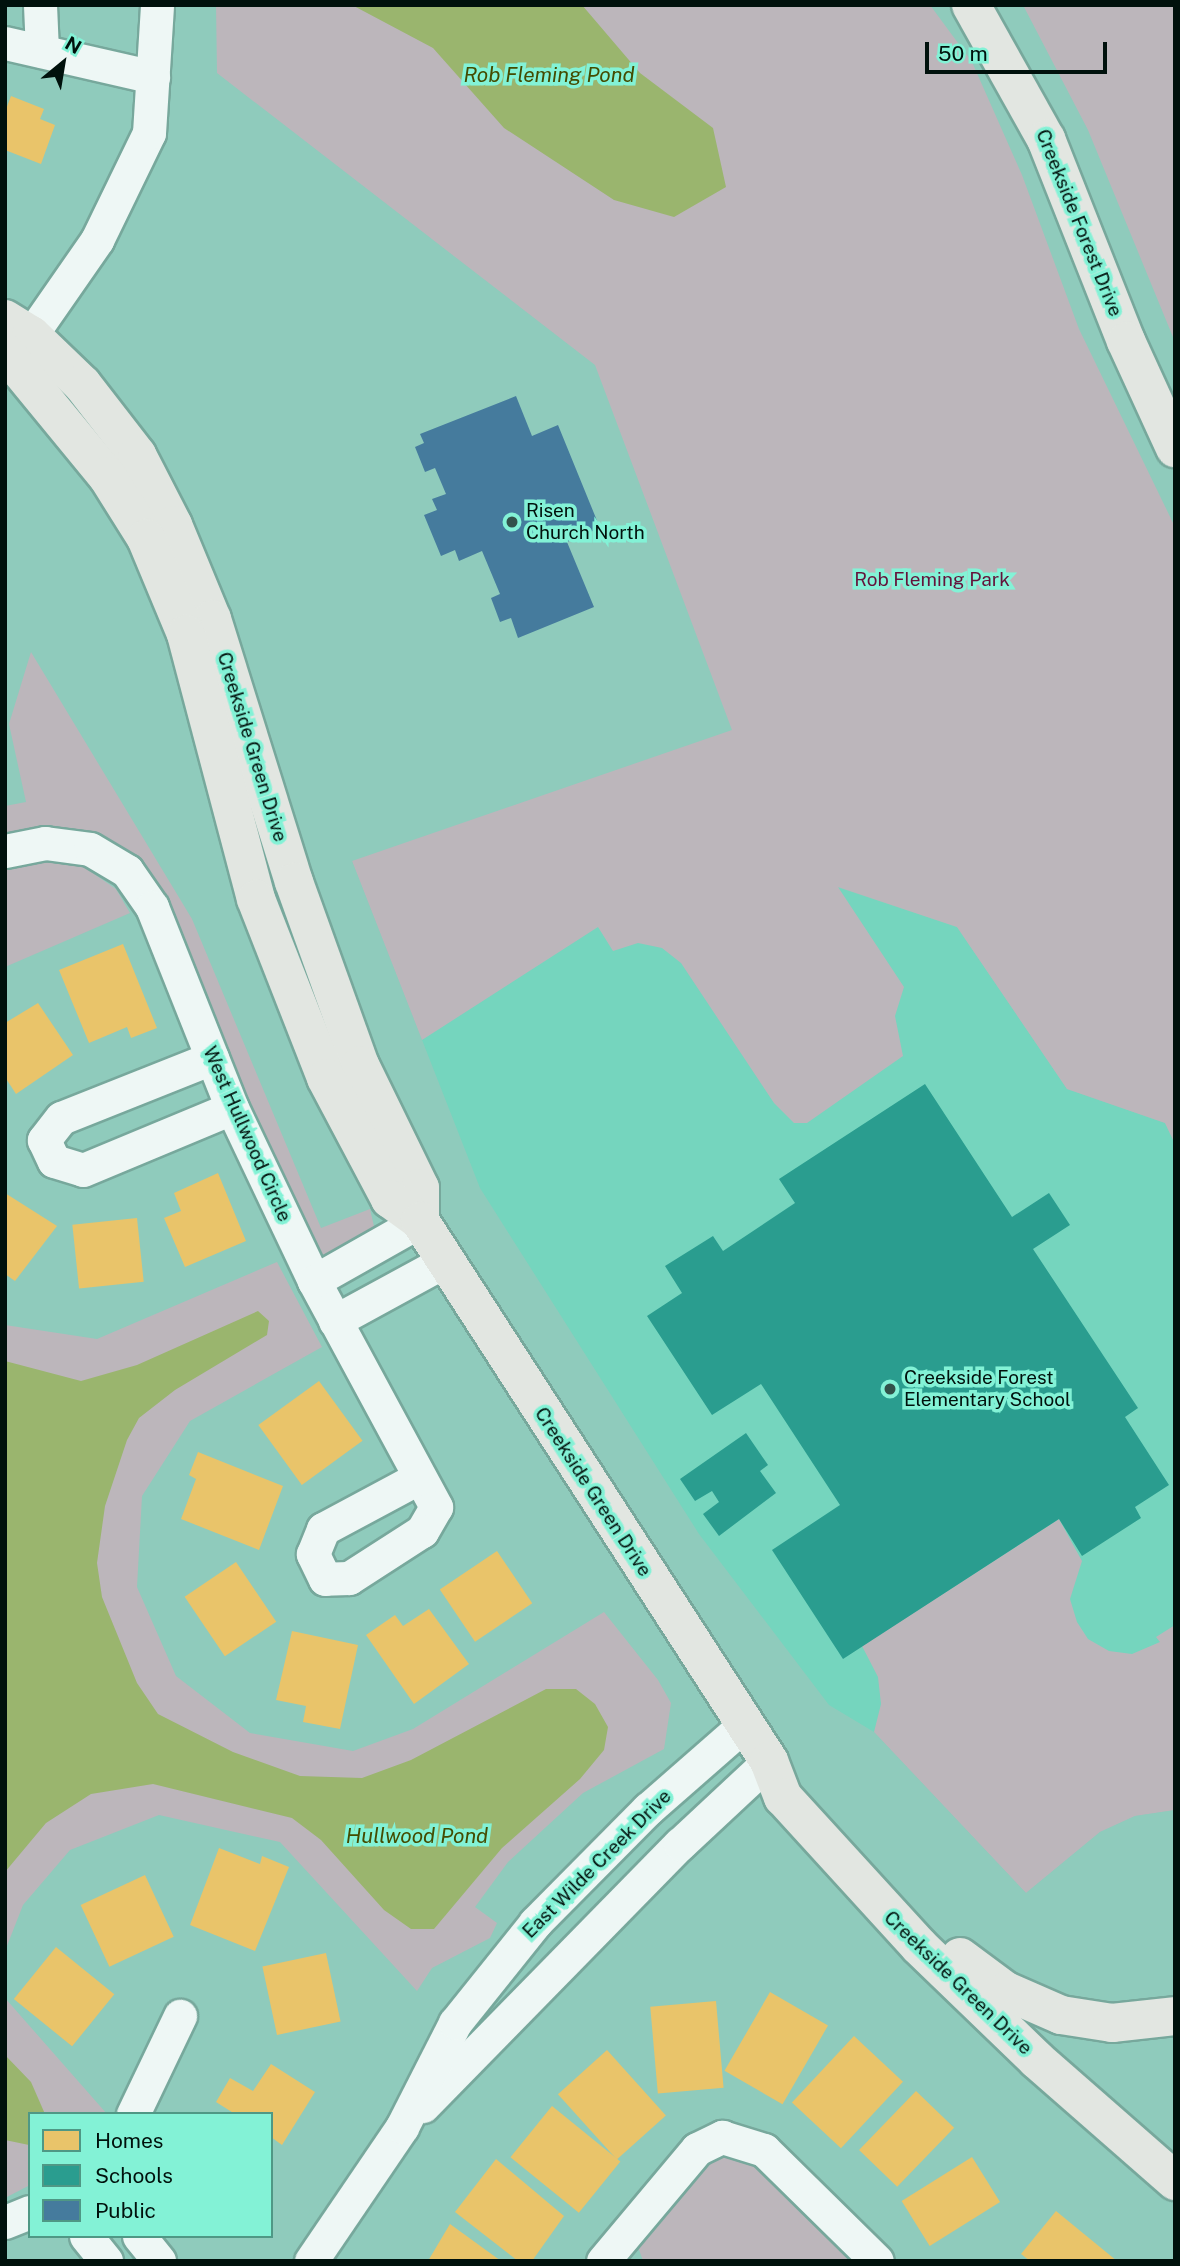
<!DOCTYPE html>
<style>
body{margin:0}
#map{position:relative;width:1180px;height:2266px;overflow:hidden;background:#8fcbbc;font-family:"Public Sans",sans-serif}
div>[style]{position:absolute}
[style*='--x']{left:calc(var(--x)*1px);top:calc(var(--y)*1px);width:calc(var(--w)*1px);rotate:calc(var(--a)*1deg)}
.built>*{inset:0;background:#75d5be}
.green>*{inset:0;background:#bcb6bb}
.water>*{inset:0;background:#9ab56e}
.homes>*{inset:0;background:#e9c46a;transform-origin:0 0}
.schools>*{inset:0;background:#2a9d8f}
.public>*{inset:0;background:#457b9d}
.roads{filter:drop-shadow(2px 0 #77a89c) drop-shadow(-2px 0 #77a89c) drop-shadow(0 2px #77a89c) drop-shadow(0 -2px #77a89c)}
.minor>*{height:33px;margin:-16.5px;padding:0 16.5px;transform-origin:16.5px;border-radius:16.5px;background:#eef7f5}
.major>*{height:38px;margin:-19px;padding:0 19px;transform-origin:19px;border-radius:19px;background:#e2e6e1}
.dots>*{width:19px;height:19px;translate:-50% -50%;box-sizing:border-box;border:4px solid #83f2d6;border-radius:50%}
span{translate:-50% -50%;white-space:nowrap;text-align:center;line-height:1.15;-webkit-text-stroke:7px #83f2d6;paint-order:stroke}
.street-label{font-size:19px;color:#00110c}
.poi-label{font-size:19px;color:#00110c}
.left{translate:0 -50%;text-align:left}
.park-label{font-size:19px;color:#64133b}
.water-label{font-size:21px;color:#444b00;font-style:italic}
.frame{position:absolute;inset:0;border:7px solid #00110c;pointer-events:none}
.legend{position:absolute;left:28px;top:2112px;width:245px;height:126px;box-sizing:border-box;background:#83f2d6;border:2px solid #4f9885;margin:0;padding:9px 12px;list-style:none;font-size:21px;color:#00110c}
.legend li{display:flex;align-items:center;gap:14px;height:35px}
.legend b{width:35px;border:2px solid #4f9885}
.north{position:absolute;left:28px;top:28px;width:70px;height:70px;-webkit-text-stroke:5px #83f2d6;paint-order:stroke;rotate:30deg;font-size:19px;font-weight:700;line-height:28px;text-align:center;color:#00110c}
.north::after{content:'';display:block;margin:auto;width:24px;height:32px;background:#00110c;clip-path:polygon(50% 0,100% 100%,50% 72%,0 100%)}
.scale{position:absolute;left:925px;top:42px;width:182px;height:32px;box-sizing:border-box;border:4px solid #00110c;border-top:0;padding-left:9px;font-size:21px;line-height:24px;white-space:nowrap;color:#00110c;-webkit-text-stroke:5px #83f2d6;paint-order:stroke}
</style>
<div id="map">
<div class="built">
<div style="clip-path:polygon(352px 861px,837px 887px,957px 927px,1067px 1089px,1165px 1123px,1175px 1144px,1175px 1810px,1135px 1816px,1100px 1832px,1026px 1893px,874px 1732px,829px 1705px,699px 1534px,480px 1188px)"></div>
</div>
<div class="green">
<div style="clip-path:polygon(216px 5px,930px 5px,972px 62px,1022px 175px,1079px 329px,1175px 527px,1175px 1144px,1165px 1123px,1067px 1089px,957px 927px,838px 887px,904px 987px,895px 1016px,903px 1056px,807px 1123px,794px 1123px,774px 1103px,681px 963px,662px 948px,638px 943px,613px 951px,598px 927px,422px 1040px,352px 861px,732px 730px,595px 365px,217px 73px)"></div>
<div style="clip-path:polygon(1023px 5px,1175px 5px,1175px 342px,1088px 130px)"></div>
<div style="clip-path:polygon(31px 652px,192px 919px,321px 1228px,370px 1209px,376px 1235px,338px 1256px,322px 1257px,305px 1243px,142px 866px,5px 835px,5px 806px,26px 802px,9px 724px)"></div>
<div style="clip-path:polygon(43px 859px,84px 867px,116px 889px,130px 913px,5px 967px,5px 868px)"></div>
<div style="clip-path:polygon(277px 1262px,322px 1347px,190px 1421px,142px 1496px,137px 1587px,176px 1676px,250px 1733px,353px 1751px,413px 1729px,604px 1612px,658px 1680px,671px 1703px,664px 1749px,583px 1793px,508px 1862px,475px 1907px,497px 1923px,490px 1938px,432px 1968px,417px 1991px,280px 1842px,159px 1815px,70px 1850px,23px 1905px,5px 1951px,5px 1325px,97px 1339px)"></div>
<div style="clip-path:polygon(1059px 1519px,1082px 1561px,1070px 1599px,1077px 1622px,1088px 1639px,1109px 1651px,1132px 1654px,1160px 1642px,1156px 1637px,1175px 1625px,1175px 1810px,1135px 1816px,1100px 1832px,1026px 1893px,874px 1732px,881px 1704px,878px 1677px,862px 1646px)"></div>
<div style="clip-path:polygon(5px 1998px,107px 2114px,30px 2114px,30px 2185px,5px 2198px)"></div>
<div style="clip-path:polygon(722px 2152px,754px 2159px,857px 2261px,643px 2261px,636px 2241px,706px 2158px)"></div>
</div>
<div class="water">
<div style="clip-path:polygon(352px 5px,582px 5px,640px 73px,713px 128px,726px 187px,674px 217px,614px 200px,504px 128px,433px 48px)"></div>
<div style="clip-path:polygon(258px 1311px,269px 1321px,267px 1335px,175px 1390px,139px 1418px,127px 1440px,105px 1506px,97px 1563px,102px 1597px,137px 1683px,158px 1714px,233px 1752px,300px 1776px,362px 1778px,411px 1760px,546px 1689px,576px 1689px,595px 1704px,608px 1727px,604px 1750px,580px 1779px,502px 1848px,434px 1929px,411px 1929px,384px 1910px,321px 1840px,292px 1818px,153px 1784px,91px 1794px,46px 1823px,5px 1872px,5px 1361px,81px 1381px,137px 1365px)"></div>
<div style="clip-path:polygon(5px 2055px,31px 2082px,45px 2114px,30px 2114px,29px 2145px,5px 2140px)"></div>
</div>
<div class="homes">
<div style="clip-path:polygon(11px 96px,44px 109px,40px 119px,55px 125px,41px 164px,5px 150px,5px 112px)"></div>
<div style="clip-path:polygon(123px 944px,157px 1028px,131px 1038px,127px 1027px,89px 1043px,59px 970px)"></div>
<div style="clip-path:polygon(38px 1003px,73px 1055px,16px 1094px,5px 1077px,5px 1023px)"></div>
<div style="clip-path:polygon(218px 1173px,246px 1241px,185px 1267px,164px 1218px,181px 1211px,174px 1193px)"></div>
<div style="clip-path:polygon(5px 1193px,57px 1226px,15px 1281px,5px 1274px)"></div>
<div style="left:137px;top:1218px;width:64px;height:65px;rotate:84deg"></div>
<div style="left:319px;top:1381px;width:74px;height:75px;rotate:54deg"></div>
<div style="clip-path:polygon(198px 1452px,283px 1486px,259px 1550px,181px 1519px,196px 1479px,189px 1475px)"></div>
<div style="left:497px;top:1551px;width:63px;height:69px;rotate:56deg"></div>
<div style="left:236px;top:1562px;width:72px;height:62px;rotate:56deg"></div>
<div style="clip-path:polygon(429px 1609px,469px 1664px,414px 1704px,366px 1635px,395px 1615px,403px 1626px)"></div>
<div style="clip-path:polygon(292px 1631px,358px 1645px,340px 1729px,303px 1722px,306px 1706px,276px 1700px)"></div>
<div style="clip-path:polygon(219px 1848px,260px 1864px,262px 1856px,289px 1867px,255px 1951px,190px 1925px)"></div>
<div style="left:145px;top:1875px;width:68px;height:71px;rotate:65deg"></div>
<div style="left:56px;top:1947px;width:75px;height:67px;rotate:39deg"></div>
<div style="left:326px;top:1953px;width:70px;height:65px;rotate:78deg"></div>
<div style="left:770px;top:1992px;width:67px;height:91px;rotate:30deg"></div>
<div style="left:716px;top:2001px;width:87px;height:66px;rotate:85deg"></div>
<div style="left:854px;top:2036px;width:67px;height:91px;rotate:43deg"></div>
<div style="left:607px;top:2050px;width:88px;height:66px;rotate:48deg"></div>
<div style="clip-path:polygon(271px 2064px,315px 2092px,282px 2145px,271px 2137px,271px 2114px,235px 2114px,216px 2102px,230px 2078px,253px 2091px)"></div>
<div style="left:916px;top:2091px;width:53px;height:82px;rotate:44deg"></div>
<div style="left:552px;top:2106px;width:88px;height:66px;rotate:39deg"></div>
<div style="left:972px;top:2157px;width:53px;height:83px;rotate:58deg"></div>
<div style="clip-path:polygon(496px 2159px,564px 2216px,532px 2261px,518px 2261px,455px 2212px)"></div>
<div style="clip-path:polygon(1056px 2211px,1117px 2261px,1030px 2261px,1021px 2254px)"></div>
<div style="clip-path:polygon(450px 2224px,501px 2261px,428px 2261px)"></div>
</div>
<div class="schools">
<div style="clip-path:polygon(925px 1084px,1012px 1217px,1049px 1193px,1070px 1225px,1033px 1249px,1138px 1408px,1125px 1417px,1169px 1485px,1135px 1507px,1141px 1518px,1082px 1556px,1059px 1519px,843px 1659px,772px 1550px,840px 1505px,761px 1384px,712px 1415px,647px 1316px,682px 1293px,665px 1266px,713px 1236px,723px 1251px,795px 1203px,779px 1179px)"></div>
<div style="clip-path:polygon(746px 1433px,768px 1465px,760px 1471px,776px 1493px,719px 1536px,703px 1514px,719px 1502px,712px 1491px,695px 1501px,680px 1479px)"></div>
</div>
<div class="public">
<div style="clip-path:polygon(516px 396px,532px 436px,558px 425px,600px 528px,567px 542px,594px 607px,518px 638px,511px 618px,500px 622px,491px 598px,500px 594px,482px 551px,459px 561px,455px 550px,441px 556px,424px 515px,437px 510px,432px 499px,446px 494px,435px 468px,425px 472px,415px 447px,424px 443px,420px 434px)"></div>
</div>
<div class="roads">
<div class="minor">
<div style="--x:40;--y:5;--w:46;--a:87.5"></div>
<div style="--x:5;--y:43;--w:152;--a:12.9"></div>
<div style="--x:11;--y:352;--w:26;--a:-40"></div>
<div style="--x:31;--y:335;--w:116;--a:-55.2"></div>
<div style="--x:97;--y:240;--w:119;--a:-64.1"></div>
<div style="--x:149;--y:133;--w:128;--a:-86.4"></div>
<div style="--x:5;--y:851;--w:41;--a:-11.3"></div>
<div style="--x:45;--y:843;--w:45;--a:7.6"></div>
<div style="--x:90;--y:849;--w:43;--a:30.7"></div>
<div style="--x:127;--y:871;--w:44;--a:55.2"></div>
<div style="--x:152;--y:907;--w:216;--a:68.3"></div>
<div style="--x:232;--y:1108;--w:191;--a:64.6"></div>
<div style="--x:314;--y:1281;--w:257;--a:61.6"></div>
<div style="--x:436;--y:1507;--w:28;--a:120"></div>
<div style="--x:422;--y:1531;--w:87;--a:147.2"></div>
<div style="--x:349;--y:1578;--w:24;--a:178"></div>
<div style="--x:325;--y:1579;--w:28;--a:-116"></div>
<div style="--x:313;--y:1554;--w:27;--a:-68"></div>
<div style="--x:323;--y:1529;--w:108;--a:-28.2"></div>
<div style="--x:212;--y:1058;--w:162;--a:158.3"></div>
<div style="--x:61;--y:1118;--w:28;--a:128"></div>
<div style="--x:44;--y:1140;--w:23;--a:65"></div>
<div style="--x:54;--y:1161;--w:30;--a:17"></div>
<div style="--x:83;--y:1170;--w:161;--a:-22.6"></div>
<div style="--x:314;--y:1281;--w:122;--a:-29.5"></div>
<div style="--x:335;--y:1321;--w:123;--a:-28.6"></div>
<div style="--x:423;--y:2106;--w:367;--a:-45.6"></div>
<div style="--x:680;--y:1844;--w:122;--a:-43"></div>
<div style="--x:133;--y:2114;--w:109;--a:-64.4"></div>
<div style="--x:5;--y:2222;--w:27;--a:-22"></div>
<div style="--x:86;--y:2236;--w:32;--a:51"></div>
<div style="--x:139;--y:2236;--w:32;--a:51"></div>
<div style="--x:311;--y:2261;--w:162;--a:-55.8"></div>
<div style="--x:402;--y:2127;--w:117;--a:-63"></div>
<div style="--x:455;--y:2023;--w:128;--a:-51.3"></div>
<div style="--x:535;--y:1923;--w:161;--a:-45.3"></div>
<div style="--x:648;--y:1809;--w:129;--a:-41.2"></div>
<div style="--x:603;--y:2261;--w:146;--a:-50"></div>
<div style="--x:697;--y:2149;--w:28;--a:-26"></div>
<div style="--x:722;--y:2137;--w:44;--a:17.2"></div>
<div style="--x:764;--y:2150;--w:158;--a:44.5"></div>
</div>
<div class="major">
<div style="--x:971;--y:5;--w:154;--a:60.8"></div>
<div style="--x:1046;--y:139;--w:217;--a:68.4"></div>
<div style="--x:1126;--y:341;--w:118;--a:65.4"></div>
<div style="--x:5;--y:319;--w:31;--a:32"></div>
<div style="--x:31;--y:335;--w:71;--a:43.9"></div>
<div style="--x:82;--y:384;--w:90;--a:52.2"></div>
<div style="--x:137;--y:455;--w:79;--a:62.8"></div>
<div style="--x:173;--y:525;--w:102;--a:67.5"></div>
<div style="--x:212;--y:619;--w:275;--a:72.7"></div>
<div style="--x:294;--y:882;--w:195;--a:70.2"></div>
<div style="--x:360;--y:1065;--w:137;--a:64"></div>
<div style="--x:420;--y:1188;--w:33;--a:90"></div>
<div style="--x:5;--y:352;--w:161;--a:50.6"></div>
<div style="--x:107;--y:476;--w:73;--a:57.8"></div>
<div style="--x:146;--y:538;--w:104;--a:67.4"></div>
<div style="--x:186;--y:634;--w:274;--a:75.2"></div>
<div style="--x:256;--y:899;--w:192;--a:68.6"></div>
<div style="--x:326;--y:1078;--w:137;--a:62.1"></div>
<div style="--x:390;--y:1199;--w:37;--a:36"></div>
<div style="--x:420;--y:1221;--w:643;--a:57.13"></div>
<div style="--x:769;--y:1761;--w:39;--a:69"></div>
<div style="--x:783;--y:1797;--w:202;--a:47.6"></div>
<div style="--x:919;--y:1946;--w:164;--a:44"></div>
<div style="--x:1037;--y:2060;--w:184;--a:41.2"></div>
<div style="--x:960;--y:1957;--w:57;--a:36.5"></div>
<div style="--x:1006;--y:1991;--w:60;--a:23.6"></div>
<div style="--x:1061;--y:2015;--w:52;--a:8.9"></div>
<div style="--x:1112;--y:2023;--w:63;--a:-6.3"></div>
</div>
</div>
<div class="dots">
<div style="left:512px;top:522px;background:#32524a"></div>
<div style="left:890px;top:1389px;background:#32524a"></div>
</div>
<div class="street-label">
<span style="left:1079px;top:223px;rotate:68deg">Creekside Forest Drive</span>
<span style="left:252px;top:747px;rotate:73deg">Creekside Green Drive</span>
<span style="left:247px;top:1134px;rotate:66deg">West Hullwood Circle</span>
<span style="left:593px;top:1492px;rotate:57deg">Creekside Green Drive</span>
<span style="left:597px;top:1864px;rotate:-45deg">East Wilde Creek Drive</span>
<span style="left:958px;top:1983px;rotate:44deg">Creekside Green Drive</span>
</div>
<div class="poi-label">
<span class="left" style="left:526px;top:522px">Risen<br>Church North</span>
<span class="left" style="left:904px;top:1389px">Creekside Forest<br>Elementary School</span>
</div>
<div class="park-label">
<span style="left:932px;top:580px">Rob Fleming Park</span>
</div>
<div class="water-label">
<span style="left:549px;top:75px">Rob Fleming Pond</span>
<span style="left:417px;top:1836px">Hullwood Pond</span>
</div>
<div class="frame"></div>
<ul class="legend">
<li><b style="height:19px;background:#e9c46a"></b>Homes</li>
<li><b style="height:19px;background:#2a9d8f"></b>Schools</li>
<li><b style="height:19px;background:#457b9d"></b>Public</li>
</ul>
<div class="north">N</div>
<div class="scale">50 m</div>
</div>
